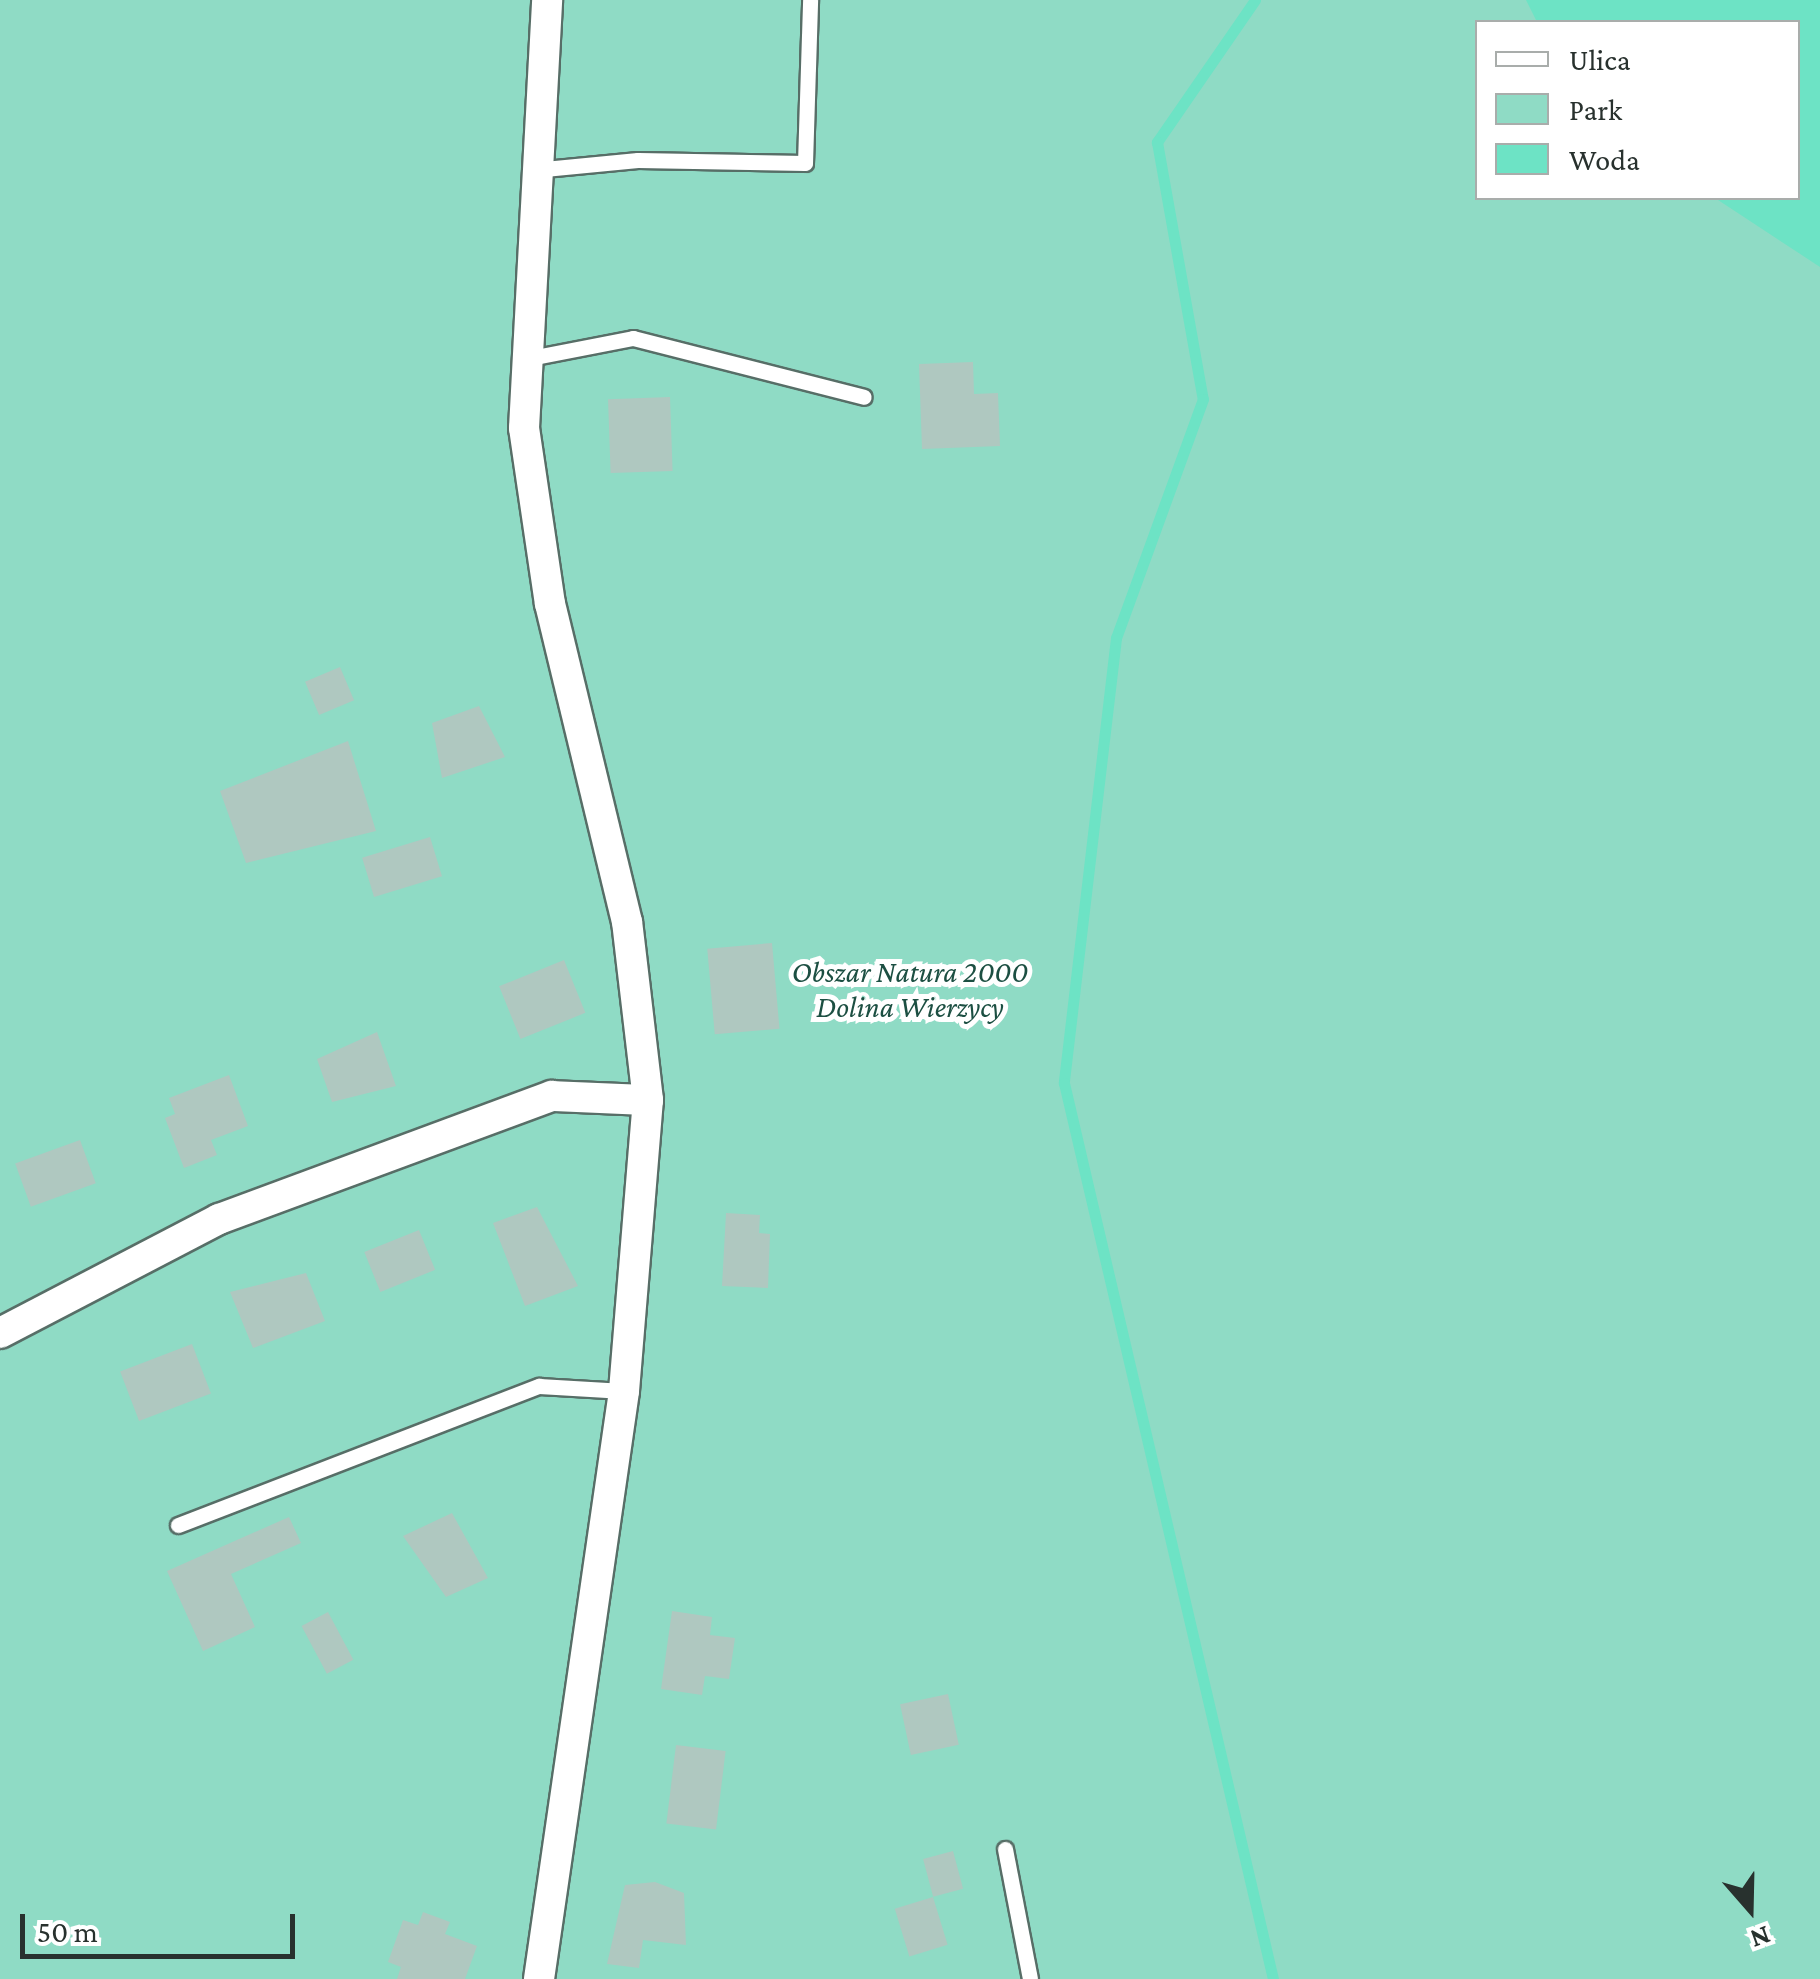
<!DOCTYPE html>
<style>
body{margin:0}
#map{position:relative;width:1820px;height:1979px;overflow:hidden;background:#e1fbf2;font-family:"Crimson Pro",serif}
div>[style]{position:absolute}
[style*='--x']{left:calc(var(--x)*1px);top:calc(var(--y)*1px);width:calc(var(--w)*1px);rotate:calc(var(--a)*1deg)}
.green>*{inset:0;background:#8fdbc5}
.water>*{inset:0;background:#6de3c5}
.stream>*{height:11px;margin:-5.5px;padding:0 5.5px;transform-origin:5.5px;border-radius:5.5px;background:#6de3c5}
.building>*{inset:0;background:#afc8c0;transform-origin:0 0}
.roads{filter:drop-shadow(2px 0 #576e67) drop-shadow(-2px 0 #576e67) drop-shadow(0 2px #576e67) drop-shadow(0 -2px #576e67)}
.lane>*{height:15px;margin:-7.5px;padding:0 7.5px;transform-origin:7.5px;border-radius:7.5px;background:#fff}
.street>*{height:30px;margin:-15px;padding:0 15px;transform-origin:15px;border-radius:15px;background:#fff}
span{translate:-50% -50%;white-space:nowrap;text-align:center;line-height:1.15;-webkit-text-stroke:10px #fff;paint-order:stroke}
.park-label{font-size:30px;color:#1c4f42;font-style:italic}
.legend{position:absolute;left:1475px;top:20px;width:325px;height:180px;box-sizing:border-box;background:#fff;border:2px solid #a9adab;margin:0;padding:12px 18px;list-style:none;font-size:30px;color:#28312e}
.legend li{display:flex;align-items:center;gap:20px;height:50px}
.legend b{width:50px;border:2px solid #a9adab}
.north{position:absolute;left:1700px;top:1859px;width:100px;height:100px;-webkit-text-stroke:8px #fff;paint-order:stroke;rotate:160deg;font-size:28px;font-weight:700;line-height:40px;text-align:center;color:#28312e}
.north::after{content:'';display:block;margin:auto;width:35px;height:45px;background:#28312e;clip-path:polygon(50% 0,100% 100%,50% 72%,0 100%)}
.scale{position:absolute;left:20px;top:1914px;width:275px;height:45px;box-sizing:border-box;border:5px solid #28312e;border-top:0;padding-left:12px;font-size:30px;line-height:35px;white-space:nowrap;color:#28312e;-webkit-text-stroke:8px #fff;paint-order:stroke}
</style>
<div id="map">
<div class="green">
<div style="clip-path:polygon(evenodd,0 0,1820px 0,1820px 1979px,0 1979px,0 0,1478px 22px,1798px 22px,1798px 198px,1478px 198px,1478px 22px)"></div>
</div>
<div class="water">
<div style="clip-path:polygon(1526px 0,1820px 0,1820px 267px,1715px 198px,1798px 198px,1798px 22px,1537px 22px)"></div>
</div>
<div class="stream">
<div style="--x:1255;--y:0;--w:173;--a:124.6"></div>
<div style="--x:1157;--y:142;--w:261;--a:79.9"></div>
<div style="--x:1203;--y:399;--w:254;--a:110"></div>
<div style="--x:1116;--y:638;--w:448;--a:96.7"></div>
<div style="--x:1064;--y:1083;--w:920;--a:76.87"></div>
</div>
<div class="building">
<div style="clip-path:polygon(973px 362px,974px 394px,998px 393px,1000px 446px,922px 449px,919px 364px)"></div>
<div style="left:670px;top:397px;width:74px;height:62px;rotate:88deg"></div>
<div style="left:340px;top:667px;width:36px;height:38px;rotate:67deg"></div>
<div style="clip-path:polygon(479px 706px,505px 757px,442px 778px,432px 723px)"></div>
<div style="clip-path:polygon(348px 741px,376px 831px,246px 863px,220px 791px)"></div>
<div style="left:430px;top:837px;width:41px;height:71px;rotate:73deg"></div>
<div style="left:772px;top:943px;width:86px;height:65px;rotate:85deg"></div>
<div style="left:564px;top:960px;width:57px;height:70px;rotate:68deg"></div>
<div style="clip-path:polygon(377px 1032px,396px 1086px,332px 1102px,317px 1059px)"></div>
<div style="clip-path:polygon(229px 1075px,248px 1126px,211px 1140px,217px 1155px,184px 1168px,165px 1118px,175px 1114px,169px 1098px)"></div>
<div style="left:80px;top:1140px;width:46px;height:69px;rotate:70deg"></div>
<div style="clip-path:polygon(537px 1207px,578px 1286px,525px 1306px,493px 1223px)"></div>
<div style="clip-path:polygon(726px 1213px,760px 1215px,759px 1233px,770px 1234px,768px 1288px,722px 1286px)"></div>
<div style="left:419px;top:1230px;width:43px;height:59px;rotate:68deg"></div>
<div style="clip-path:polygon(306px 1273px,325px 1321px,253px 1348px,230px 1292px)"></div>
<div style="left:192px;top:1344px;width:53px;height:77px;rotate:69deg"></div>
<div style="clip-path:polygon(452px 1513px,488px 1578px,446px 1597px,403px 1536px)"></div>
<div style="clip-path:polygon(289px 1517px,301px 1543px,231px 1574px,255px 1627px,203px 1651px,167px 1571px)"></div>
<div style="clip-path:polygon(672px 1611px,712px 1617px,710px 1635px,735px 1638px,729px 1679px,705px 1676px,702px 1695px,661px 1689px)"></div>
<div style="left:328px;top:1612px;width:54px;height:30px;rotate:62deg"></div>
<div style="left:948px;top:1694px;width:52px;height:49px;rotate:78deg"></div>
<div style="left:676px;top:1745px;width:50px;height:79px;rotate:7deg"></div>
<div style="left:953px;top:1851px;width:39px;height:31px;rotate:75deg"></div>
<div style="clip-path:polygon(655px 1882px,684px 1893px,686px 1945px,643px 1940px,639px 1968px,607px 1964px,625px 1885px)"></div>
<div style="left:933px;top:1897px;width:50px;height:40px;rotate:73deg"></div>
<div style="clip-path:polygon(423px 1912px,450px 1922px,445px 1934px,477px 1946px,465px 1979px,397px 1979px,401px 1967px,388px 1962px,403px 1920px,418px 1925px)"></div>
</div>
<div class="roads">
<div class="lane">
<div style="--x:534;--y:170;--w:104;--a:-5.5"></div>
<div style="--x:638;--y:160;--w:167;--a:1"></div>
<div style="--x:805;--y:163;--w:163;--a:-88.2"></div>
<div style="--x:525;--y:359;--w:110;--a:-11"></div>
<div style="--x:633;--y:338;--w:238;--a:14.3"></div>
<div style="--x:178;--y:1525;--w:387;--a:-21.1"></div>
<div style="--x:539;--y:1386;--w:85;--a:3.4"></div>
<div style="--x:1005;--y:1849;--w:132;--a:79.1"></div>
</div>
<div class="street">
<div style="--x:0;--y:1333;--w:247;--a:-27.5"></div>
<div style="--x:219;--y:1219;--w:355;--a:-20.3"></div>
<div style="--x:552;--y:1096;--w:96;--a:2.4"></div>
<div style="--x:539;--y:1979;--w:594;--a:-81.77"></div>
<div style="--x:624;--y:1391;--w:292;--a:-85.3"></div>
<div style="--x:648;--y:1100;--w:179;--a:-96.7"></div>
<div style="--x:627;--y:922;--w:327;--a:-103.6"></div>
<div style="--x:550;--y:604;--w:178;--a:-98.4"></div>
<div style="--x:524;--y:428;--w:429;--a:-86.9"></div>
</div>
</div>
<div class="park-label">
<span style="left:910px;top:989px">Obszar Natura 2000<br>Dolina Wierzycy</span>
</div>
<ul class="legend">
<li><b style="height:12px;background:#fff"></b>Ulica</li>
<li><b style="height:28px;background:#8fdbc5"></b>Park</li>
<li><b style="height:28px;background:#6de3c5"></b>Woda</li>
</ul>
<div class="north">N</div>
<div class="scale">50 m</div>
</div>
